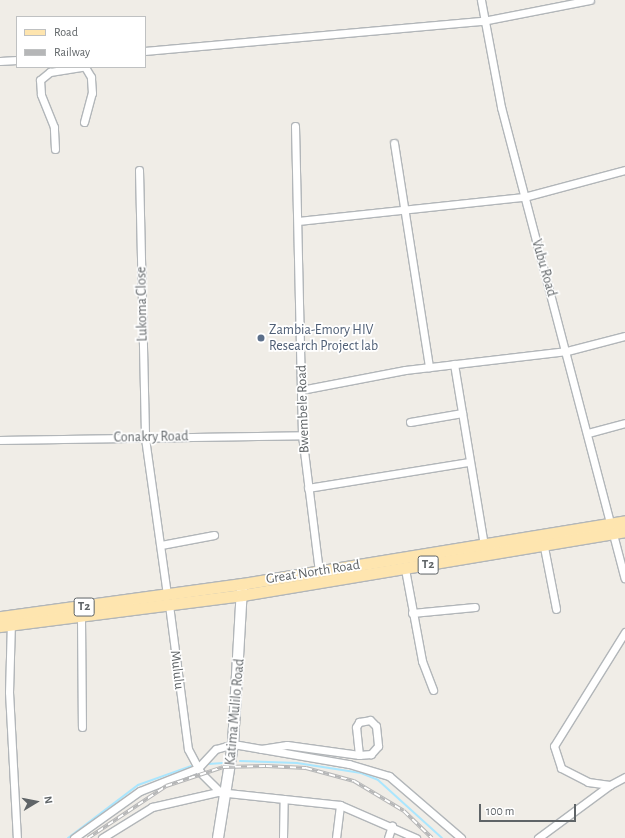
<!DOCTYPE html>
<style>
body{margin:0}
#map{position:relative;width:625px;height:838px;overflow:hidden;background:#f0ede7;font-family:"Alegreya Sans",sans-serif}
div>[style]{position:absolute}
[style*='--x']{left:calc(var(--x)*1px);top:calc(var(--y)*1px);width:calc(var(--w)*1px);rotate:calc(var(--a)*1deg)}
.stream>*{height:2px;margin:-1px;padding:0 1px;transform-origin:1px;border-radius:1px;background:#aae6fe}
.roads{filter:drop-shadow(1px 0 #b2b6b9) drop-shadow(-1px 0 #b2b6b9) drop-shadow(0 1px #b2b6b9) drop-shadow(0 -1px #b2b6b9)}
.street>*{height:7px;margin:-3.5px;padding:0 3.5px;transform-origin:3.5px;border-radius:3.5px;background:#fff}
.secondary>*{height:10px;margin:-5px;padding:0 5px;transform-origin:5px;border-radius:5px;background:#fff}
.primary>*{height:11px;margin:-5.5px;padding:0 5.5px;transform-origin:5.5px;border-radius:5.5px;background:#fee5af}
.rail>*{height:3.5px;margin-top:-1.75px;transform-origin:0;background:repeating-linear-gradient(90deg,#fff 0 6px,#b5b6b7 0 12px);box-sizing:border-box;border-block:1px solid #b5b6b7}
.dots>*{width:11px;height:11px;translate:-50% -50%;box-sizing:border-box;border:2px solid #fff;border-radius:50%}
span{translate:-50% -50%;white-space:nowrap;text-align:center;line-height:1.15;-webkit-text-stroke:3.5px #fff;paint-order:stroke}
.shield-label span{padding:1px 3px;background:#fff;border:1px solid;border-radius:3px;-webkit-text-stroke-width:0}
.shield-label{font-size:13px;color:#5f6467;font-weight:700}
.street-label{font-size:14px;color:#5f6467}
.service-label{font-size:14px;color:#4e5e75}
.left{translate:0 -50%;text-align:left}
.legend{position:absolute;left:16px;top:16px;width:130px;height:52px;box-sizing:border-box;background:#fff;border:1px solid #bfc1c2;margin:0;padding:5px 7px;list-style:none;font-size:12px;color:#5f6467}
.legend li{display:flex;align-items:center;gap:8px;height:20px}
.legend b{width:20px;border:1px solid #bfc1c2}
.north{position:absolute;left:16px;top:782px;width:40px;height:40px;-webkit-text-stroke:3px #fff;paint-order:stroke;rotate:80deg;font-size:11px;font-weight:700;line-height:16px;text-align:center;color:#5f6467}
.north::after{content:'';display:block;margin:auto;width:14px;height:18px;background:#5f6467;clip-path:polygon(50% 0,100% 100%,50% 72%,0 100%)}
.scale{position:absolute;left:479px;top:804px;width:97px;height:18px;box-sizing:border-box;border:2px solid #5f6467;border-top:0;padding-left:5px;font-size:12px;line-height:14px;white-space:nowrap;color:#5f6467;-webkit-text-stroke:3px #fff;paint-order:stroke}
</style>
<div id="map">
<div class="stream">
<div style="--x:240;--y:761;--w:57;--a:2"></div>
<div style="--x:297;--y:763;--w:65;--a:8.9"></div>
<div style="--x:361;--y:773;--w:18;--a:22"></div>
<div style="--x:378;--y:780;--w:86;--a:42.2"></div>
<div style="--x:208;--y:764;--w:15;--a:-4"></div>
<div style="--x:68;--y:838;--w:88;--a:-37.1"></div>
<div style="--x:138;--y:785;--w:56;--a:-19.7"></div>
</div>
<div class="roads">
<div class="street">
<div style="--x:481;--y:0;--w:109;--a:79.4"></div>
<div style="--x:501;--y:107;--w:487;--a:75.3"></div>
<div style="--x:145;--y:51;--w:339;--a:-5.1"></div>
<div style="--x:483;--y:21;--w:109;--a:-11.1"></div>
<div style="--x:0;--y:61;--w:17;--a:-3"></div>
<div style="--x:84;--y:122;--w:30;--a:-75"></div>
<div style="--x:92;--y:93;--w:16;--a:-94"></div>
<div style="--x:91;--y:77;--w:12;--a:-121"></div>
<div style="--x:295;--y:126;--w:309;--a:88.7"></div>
<div style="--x:302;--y:435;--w:137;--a:82.9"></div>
<div style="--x:394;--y:143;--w:227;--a:81.1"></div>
<div style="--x:55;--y:149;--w:22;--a:-93"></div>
<div style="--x:54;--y:127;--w:35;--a:-112"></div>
<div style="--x:41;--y:94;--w:14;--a:-94"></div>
<div style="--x:40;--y:80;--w:13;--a:-39"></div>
<div style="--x:50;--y:72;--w:33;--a:-9"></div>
<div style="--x:139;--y:170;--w:268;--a:88.7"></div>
<div style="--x:145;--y:438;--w:159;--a:82"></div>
<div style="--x:298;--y:221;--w:227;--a:-6.1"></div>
<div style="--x:524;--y:197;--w:105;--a:-15"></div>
<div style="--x:454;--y:364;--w:184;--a:80.6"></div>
<div style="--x:301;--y:390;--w:106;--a:-10.9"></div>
<div style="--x:405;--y:370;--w:163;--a:-6.7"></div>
<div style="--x:567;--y:351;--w:60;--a:-14.5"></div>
<div style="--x:410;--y:422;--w:53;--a:-9.8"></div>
<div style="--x:588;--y:433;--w:38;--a:-15"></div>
<div style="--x:0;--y:440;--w:302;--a:-0.9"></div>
<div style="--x:308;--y:488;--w:163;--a:-9.2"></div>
<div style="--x:161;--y:545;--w:54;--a:-10.7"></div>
<div style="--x:544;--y:547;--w:63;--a:79"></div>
<div style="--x:405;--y:569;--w:94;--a:79.5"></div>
<div style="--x:422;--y:661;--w:31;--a:69"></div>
<div style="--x:169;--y:605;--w:145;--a:82.5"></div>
<div style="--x:188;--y:749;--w:26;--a:62"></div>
<div style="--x:200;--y:772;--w:28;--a:45"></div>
<div style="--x:412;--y:613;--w:63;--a:-5.4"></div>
<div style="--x:81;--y:618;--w:109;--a:89.5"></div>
<div style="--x:11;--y:621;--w:71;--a:91.6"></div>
<div style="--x:9;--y:692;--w:146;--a:86.9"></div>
<div style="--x:625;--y:632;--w:134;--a:121.9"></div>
<div style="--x:554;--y:746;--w:23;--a:72"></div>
<div style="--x:561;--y:768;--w:30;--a:27"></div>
<div style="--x:588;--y:782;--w:22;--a:8"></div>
<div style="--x:610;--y:785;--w:17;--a:-28"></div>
<div style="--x:370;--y:720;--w:8;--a:45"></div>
<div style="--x:376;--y:726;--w:20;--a:84"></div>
<div style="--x:378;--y:746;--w:11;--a:131"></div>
<div style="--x:371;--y:754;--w:12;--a:175"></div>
<div style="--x:359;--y:755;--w:28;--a:-96"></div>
<div style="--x:356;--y:727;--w:6;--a:-59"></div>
<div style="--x:359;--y:722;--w:11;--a:-10"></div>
<div style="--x:261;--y:749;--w:26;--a:-9"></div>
<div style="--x:287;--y:745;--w:73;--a:7.9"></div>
<div style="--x:74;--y:838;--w:81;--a:-35.5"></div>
<div style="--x:140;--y:791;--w:62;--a:-21.6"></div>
<div style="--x:198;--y:768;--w:26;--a:-47"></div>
<div style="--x:216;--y:749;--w:18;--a:-16"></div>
<div style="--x:233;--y:744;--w:118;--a:9.8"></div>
<div style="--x:349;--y:764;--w:42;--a:16.7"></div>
<div style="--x:389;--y:776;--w:95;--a:40.7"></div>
<div style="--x:102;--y:838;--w:59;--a:-31.8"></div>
<div style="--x:152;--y:807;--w:68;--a:-12.8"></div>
<div style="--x:218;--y:792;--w:123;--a:6.1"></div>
<div style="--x:340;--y:805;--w:83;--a:23.5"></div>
<div style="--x:283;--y:838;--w:39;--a:-89"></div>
<div style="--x:336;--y:838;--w:33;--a:-83"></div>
<div style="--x:388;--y:838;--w:13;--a:-72"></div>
<div style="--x:538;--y:838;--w:89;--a:-36.4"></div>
</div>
<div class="secondary">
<div style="--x:218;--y:838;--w:95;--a:-80.9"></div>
<div style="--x:233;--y:744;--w:156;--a:-86.7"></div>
</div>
<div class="primary">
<div style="--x:0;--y:617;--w:244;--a:-7.8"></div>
<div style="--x:242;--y:584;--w:388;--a:-9.3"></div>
<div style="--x:0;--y:626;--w:245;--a:-7.3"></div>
<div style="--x:243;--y:595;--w:387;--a:-9.5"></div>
</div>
</div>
<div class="rail">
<div style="--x:88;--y:838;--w:94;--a:-33.7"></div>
<div style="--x:166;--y:786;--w:60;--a:-18.4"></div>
<div style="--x:223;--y:767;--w:43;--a:-1.3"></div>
<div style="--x:266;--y:766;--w:40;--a:2.9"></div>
<div style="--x:306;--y:768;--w:50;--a:15.2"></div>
<div style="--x:354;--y:781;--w:58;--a:31"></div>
<div style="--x:404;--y:811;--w:39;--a:44"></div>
</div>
<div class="dots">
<div style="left:261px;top:338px;background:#5c6f8a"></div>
</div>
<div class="shield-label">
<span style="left:428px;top:565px">T2</span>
<span style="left:84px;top:607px">T2</span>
</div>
<div class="street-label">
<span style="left:544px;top:268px;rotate:74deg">Vubu Road</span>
<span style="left:142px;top:304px;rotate:-91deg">Lukoma Close</span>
<span style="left:303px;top:409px;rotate:-92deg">Bwembele Road</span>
<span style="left:151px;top:437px;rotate:-1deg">Conakry Road</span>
<span style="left:313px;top:572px;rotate:-9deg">Great North Road</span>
<span style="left:177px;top:670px;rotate:83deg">Mululu</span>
<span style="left:235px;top:712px;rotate:-85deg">Katima Mulilo Road</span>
</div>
<div class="service-label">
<span class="left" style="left:269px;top:338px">Zambia-Emory HIV<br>Research Project lab</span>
</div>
<ul class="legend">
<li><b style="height:5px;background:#fee5af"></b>Road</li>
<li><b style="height:5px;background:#b5b6b7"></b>Railway</li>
</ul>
<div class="north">N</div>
<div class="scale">100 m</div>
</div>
